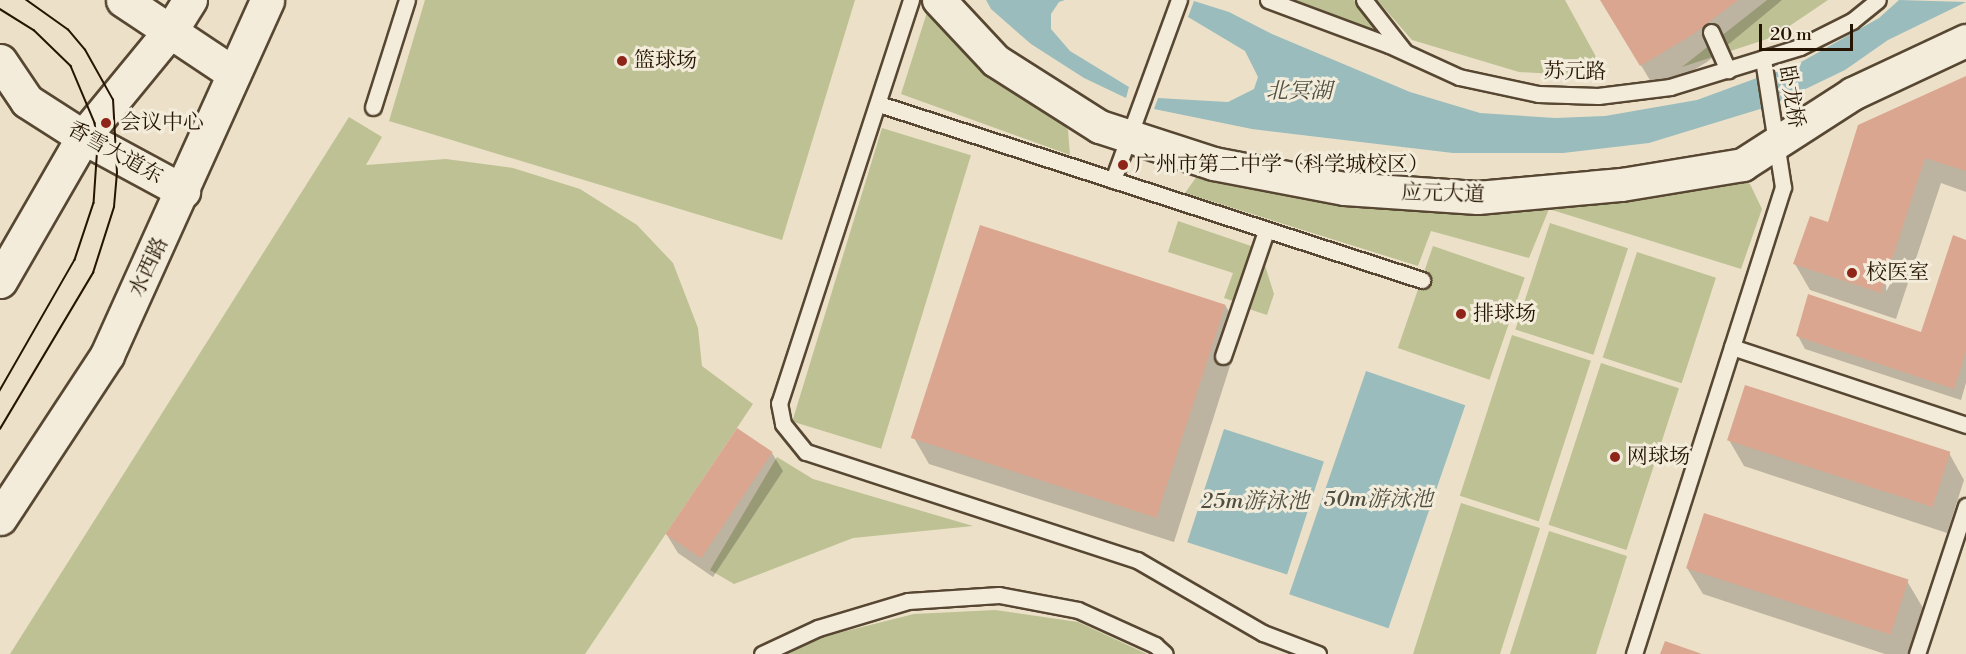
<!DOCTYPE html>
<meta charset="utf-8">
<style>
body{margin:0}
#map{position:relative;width:1966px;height:654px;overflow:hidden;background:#ece1c8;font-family:"Libre Bodoni","Noto Serif SC",serif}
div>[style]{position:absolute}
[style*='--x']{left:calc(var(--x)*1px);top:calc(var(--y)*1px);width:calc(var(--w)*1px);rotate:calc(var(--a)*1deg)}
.green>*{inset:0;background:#bdc193;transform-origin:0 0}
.water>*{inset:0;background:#9abcbd;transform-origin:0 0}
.shadow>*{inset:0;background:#0003}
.building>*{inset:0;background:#dba690;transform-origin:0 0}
.roads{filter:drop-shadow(2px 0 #574732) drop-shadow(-2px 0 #574732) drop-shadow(0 2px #574732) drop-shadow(0 -2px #574732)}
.service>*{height:15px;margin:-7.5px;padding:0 7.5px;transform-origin:7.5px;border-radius:7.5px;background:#f3ecdb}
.minor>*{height:32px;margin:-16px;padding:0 16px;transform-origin:16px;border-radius:16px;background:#f3ecdb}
.secondary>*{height:33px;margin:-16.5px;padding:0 16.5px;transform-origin:16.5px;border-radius:16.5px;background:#f3ecdb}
.tram>*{height:1.5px;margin:-0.75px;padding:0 0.75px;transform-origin:0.75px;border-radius:0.75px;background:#251400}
.dots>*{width:16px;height:16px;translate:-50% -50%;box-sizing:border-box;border:3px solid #f3ecdb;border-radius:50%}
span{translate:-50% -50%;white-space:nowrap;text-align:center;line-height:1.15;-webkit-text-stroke:6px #f3ecdb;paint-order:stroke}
.poi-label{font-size:21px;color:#251400}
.left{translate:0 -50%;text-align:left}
.street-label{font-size:21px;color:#251400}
.water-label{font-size:22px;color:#4e4f42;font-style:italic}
.scale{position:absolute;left:1759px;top:24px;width:94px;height:27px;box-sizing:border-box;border:3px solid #251400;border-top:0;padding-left:8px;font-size:18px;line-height:21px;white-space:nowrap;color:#251400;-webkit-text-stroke:4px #f3ecdb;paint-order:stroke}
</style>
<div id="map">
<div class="green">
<div style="clip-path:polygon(425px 0,855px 0,782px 240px,389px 121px)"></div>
<div style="clip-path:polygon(1282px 0,1354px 0,1384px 38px)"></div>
<div style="clip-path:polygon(1377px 0,1565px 0,1607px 77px,1519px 72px,1412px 40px)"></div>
<div style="clip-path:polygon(1767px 0,1828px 0,1773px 37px,1682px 67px)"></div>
<div style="clip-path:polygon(929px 6px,1049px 109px,1068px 130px,1070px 155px,901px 94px)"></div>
<div style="clip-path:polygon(349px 117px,382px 137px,366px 165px,446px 159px,513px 168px,580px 189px,637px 225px,673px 263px,698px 328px,702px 366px,753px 404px,585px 654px,10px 654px)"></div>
<div style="left:882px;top:128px;width:93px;height:307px;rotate:17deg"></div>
<div style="clip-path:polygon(1215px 175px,1347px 204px,1732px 178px,1750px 184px,1762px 209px,1741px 269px,1549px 209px,1529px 258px,1431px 231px,1418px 266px,1185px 193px,1197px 176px)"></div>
<div style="clip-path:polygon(1178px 221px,1254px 247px,1236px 302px,1224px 298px,1233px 273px,1168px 252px)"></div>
<div style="left:1550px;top:223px;width:82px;height:112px;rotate:18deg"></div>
<div style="left:1433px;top:246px;width:97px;height:108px;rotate:19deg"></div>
<div style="left:1637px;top:252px;width:83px;height:111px;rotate:18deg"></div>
<div style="clip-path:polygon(1263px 259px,1274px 294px,1267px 315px,1246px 308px)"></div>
<div style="left:1512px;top:335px;width:83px;height:169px;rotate:18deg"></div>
<div style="left:1601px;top:363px;width:82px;height:170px;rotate:18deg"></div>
<div style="clip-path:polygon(777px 457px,813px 479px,973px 526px,853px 538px,734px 584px,710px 570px)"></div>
<div style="clip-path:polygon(1461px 503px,1540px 528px,1500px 654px,1413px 654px)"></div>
<div style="clip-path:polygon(1549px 531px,1627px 556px,1596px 654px,1510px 654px)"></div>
<div style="clip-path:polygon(995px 610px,1078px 622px,1147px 654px,787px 654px,826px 636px,914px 614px)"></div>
</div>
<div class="water">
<div style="clip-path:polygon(986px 0,1065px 0,1059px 2px,1051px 14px,1051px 29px,1070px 51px,1129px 87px,1126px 98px,1084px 78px,1031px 44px,991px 9px)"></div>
<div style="clip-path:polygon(1899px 0,1966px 2px,1888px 40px,1845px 70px,1770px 106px,1649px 143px,1563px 153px,1453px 153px,1252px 129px,1154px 109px,1158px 98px,1228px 102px,1254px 89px,1258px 77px,1245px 51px,1188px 17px,1194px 1px,1229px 12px,1272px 34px,1410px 92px,1480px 113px,1555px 118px,1605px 116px,1697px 100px,1803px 61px,1879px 18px)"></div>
<div style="left:1366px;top:371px;width:105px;height:236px;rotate:19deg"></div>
<div style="left:1224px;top:429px;width:105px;height:119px;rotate:18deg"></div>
</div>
<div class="shadow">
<div style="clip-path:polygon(1602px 0,1782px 0,1707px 62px,1657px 92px)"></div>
<div style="clip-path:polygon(1966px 77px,1966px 192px,1941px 183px,1896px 319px,1810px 290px,1795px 264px)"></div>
<div style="clip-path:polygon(1966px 241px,1966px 383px,1961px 400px,1805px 349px,1798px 336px,1922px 334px)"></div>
<div style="clip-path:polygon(1225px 305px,1241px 331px,1174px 542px,929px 464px,914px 438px)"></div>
<div style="clip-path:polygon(737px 430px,772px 453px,783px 471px,713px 577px,678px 553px,667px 535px)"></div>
<div style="clip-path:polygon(1729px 440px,1949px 453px,1964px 480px,1947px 533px,1744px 466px)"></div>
<div style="clip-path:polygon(1687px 568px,1907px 581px,1923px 608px,1908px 654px,1885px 654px,1703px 594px)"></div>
</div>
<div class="building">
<div style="clip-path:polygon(1600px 0,1738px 0,1692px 35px,1640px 66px)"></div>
<div style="clip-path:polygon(1966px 76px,1966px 171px,1925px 158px,1881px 293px,1793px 264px,1810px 216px,1828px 222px,1858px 125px)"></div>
<div style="left:980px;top:225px;width:258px;height:224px;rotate:18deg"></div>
<div style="clip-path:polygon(1953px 235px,1966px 240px,1966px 351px,1954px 389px,1796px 336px,1808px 294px,1921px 332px)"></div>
<div style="left:1745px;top:385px;width:216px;height:58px;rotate:18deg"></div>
<div style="left:737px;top:428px;width:43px;height:128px;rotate:34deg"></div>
<div style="left:1704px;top:513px;width:215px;height:58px;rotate:18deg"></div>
<div style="clip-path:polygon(1665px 641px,1702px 654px,1660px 654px)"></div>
</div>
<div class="roads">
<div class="service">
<div style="--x:911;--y:0;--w:424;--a:108.1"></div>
<div style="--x:779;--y:403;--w:21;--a:79"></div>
<div style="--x:783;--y:424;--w:36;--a:51"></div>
<div style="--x:806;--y:452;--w:348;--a:18.1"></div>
<div style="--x:1137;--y:560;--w:146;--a:30.1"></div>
<div style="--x:1263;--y:633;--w:59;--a:20.9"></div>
<div style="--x:1268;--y:0;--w:129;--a:20.4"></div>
<div style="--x:1389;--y:45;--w:77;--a:24.6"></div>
<div style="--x:1459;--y:77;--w:81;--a:12.1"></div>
<div style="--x:1538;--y:94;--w:60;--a:1.9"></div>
<div style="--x:1598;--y:96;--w:73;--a:-7.1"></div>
<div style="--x:1670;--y:87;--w:136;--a:-17.1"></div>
<div style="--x:1800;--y:47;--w:58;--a:-26.6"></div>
<div style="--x:1852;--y:21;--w:33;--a:-39"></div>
<div style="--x:1364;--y:0;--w:65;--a:51.9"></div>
<div style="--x:1711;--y:32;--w:42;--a:65.9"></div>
<div style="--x:879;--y:104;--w:571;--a:17.96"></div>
<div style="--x:373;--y:107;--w:112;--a:-72.4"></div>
<div style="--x:1113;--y:180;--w:192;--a:-69.9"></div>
<div style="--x:1732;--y:347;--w:247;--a:18.4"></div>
<div style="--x:1223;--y:356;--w:132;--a:-71"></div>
<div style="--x:762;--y:654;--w:62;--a:-24.9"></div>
<div style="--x:818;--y:628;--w:94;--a:-16.7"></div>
<div style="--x:908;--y:601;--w:91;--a:-3.8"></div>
<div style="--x:999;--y:595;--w:80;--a:10.8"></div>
<div style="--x:1078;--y:610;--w:85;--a:24.4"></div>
<div style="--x:1155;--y:645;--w:13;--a:42"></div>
<div style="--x:1634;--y:654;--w:490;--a:-72.3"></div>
<div style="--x:1783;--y:187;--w:130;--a:-98.9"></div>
<div style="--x:1917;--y:654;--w:156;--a:-71.7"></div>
</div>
<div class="minor">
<div style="--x:939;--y:0;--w:83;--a:46.9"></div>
<div style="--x:996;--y:61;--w:123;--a:32.4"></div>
<div style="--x:1100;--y:127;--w:120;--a:18"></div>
<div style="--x:1214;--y:164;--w:133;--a:10.8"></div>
<div style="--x:1345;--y:189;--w:133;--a:3.9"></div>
<div style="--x:1478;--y:198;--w:145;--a:-5.2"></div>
<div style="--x:1622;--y:185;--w:123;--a:-9.4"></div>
<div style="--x:1743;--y:165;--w:131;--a:-32.8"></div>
<div style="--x:1853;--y:94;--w:125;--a:-25.1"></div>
</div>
<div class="secondary">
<div style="--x:123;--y:0;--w:132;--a:33.6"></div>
<div style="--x:0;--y:61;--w:48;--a:56"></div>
<div style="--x:27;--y:101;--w:67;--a:32.7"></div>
<div style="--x:83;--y:137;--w:114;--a:28.4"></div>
<div style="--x:0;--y:281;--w:166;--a:-60"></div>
<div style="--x:83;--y:137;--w:139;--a:-50.6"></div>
<div style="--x:171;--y:30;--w:36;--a:-58"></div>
<div style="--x:0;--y:518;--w:195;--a:-56.7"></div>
<div style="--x:107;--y:355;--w:389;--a:-65.7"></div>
</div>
</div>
<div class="tram">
<div style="--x:0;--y:9;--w:40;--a:32"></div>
<div style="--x:34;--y:30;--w:52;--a:44.2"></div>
<div style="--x:71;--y:66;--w:62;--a:67.2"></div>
<div style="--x:95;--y:123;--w:22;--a:82"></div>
<div style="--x:98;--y:145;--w:58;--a:93.9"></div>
<div style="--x:94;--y:203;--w:60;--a:108.4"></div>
<div style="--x:75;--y:260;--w:151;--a:119.8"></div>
<div style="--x:0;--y:429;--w:182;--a:-59.2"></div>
<div style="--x:93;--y:273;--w:69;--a:-72.3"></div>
<div style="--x:114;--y:207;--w:34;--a:-85"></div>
<div style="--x:117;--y:173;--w:73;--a:-93.1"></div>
<div style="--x:113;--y:100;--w:57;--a:-119.2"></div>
<div style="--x:85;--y:50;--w:26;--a:-130"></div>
<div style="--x:68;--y:30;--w:52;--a:-144.5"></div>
</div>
<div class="dots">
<div style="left:622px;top:61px;background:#8f2418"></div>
<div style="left:106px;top:123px;background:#8f2418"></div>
<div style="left:1123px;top:165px;background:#8f2418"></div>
<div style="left:1852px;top:273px;background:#8f2418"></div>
<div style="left:1461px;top:314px;background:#8f2418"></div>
<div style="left:1615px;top:457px;background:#8f2418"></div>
</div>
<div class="poi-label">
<span class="left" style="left:634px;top:61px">篮球场</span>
<span class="left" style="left:120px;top:123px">会议中心</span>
<span class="left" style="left:1135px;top:165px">广州市第二中学（科学城校区）</span>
<span class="left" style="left:1866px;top:273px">校医室</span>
<span class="left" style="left:1473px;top:314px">排球场</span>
<span class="left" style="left:1627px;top:457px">网球场</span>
</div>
<div class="street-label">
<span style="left:1575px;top:72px">苏元路</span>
<span style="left:1791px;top:97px;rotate:80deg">卧龙桥</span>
<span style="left:115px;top:153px;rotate:29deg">香雪大道东</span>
<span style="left:1443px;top:194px;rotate:2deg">应元大道</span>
<span style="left:149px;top:267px;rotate:-65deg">水西路</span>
</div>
<div class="water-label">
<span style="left:1299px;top:92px">北冥湖</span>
<span style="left:1378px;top:500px">50m游泳池</span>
<span style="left:1255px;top:502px">25m游泳池</span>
</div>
<div class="scale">20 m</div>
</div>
